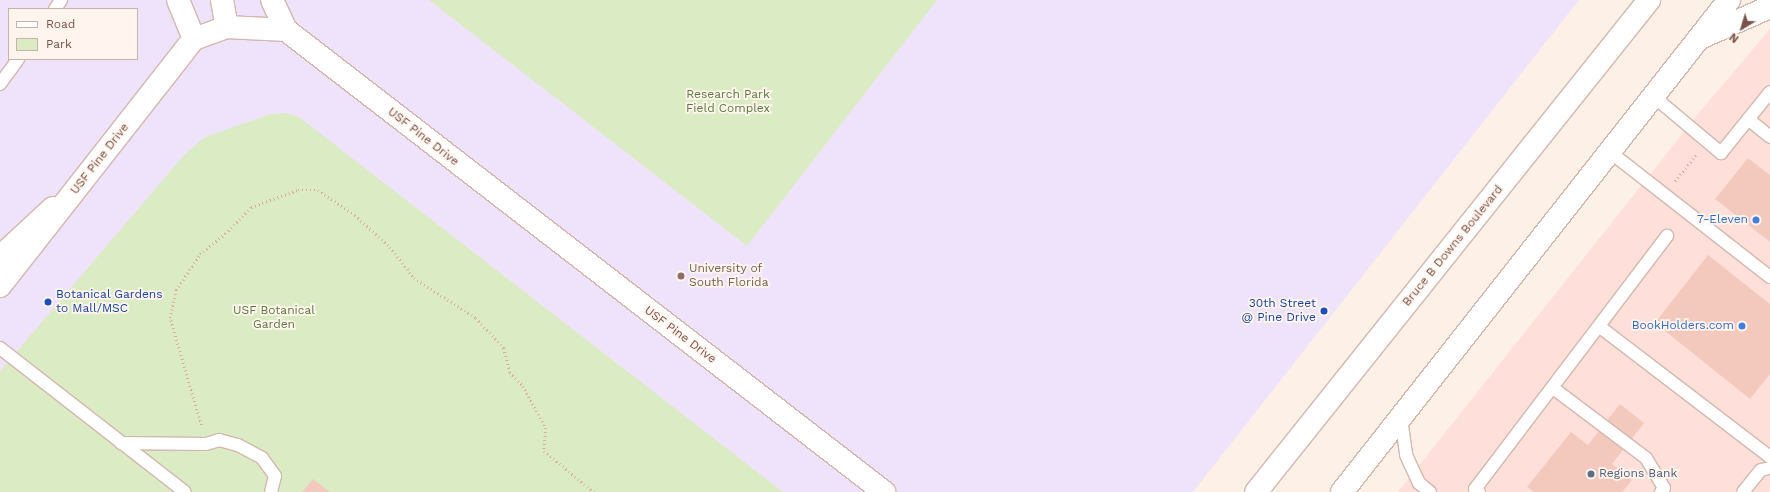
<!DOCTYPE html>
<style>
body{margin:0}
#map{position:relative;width:1770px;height:492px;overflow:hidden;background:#fdf1e7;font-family:"Work Sans",sans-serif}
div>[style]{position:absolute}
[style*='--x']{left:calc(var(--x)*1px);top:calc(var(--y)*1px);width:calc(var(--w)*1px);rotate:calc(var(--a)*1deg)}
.commercial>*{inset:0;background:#fedfda}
.education>*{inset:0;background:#eee3fa}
.green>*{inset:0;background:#dbecc4}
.building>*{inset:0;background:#f4c9bd}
.path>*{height:2.5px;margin-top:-1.25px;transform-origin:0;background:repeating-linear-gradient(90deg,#daac9f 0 1px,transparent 0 4px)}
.roads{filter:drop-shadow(1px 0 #d3b8ae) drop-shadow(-1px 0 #d3b8ae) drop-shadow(0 1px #d3b8ae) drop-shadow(0 -1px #d3b8ae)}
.lane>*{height:12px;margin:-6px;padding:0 6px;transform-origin:6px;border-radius:6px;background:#fff}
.street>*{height:22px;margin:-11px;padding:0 11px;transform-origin:11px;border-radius:11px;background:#fff}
.secondary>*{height:22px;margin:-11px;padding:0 11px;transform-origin:11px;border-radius:11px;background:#fff}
.dots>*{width:11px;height:11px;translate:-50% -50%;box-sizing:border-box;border:2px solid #fff5ee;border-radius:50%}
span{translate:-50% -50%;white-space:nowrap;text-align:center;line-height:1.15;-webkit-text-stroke:3.5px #fff5ee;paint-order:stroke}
.park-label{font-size:12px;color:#597a3e}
.street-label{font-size:12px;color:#795249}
.shop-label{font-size:12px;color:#366cbe}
.right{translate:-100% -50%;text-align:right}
.education-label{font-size:12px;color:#785e54}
.left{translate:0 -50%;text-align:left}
.transit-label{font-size:12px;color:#164399}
.service-label{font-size:12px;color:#4e5e75}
.legend{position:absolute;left:8px;top:8px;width:130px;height:52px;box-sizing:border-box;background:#fff5ee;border:1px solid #c9b4ac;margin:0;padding:5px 7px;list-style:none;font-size:12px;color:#795249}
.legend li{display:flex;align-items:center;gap:8px;height:20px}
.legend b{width:20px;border:1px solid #c9b4ac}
.north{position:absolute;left:1722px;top:8px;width:40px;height:40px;-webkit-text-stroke:3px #fff5ee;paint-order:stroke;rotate:218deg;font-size:11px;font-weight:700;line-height:16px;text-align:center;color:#795249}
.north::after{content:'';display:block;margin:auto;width:14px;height:18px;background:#795249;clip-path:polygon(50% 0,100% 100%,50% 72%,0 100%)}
</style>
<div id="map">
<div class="commercial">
<div style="clip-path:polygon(1770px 29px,1770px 492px,1398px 492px,1698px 114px)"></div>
</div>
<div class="education">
<div style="clip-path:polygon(evenodd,0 0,1579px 0,1193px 492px,0 492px,0 0,9px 9px,137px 9px,137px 59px,9px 59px,9px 9px)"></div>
</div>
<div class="green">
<div style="clip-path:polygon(429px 0,937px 0,747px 246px)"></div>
<div style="clip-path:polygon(285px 113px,299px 117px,783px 492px,0 492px,0 371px,185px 154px,205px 137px,271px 114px)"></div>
</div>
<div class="building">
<div style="clip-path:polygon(1748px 158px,1770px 175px,1770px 242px,1715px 199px)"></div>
<div style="clip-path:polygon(1708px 255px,1770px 304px,1770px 374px,1750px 399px,1655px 323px)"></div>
<div style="clip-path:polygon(1620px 404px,1644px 423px,1612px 464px,1632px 480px,1622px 492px,1534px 492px,1527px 487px,1571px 432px,1588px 445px)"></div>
<div style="clip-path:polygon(313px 479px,330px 492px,302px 492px)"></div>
</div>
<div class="path">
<div style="--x:1675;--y:181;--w:33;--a:-51"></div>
<div style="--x:201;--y:425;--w:111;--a:-106.2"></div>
<div style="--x:170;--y:318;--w:29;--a:-78"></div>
<div style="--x:176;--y:290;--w:43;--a:-56.3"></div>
<div style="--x:200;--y:254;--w:36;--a:-39"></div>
<div style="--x:228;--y:231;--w:33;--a:-46"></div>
<div style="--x:251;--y:207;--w:50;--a:-19.9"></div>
<div style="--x:298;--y:190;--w:20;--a:0"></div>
<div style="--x:318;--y:190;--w:45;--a:34"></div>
<div style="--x:355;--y:215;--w:47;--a:42.4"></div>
<div style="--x:390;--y:247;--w:39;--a:52"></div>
<div style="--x:414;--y:278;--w:74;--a:32.8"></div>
<div style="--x:476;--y:318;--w:41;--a:47"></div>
<div style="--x:504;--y:348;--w:25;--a:76"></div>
<div style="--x:510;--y:372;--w:19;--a:47"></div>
<div style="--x:523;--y:386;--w:48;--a:61.3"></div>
<div style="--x:546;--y:428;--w:23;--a:95"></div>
<div style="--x:544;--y:451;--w:65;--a:39.4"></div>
</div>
<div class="roads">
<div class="lane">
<div style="--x:55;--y:9;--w:11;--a:-56"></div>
<div style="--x:0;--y:84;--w:31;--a:-54"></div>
<div style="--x:1653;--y:96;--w:89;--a:40"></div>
<div style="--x:1721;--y:153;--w:78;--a:-51.2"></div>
<div style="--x:1748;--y:119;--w:28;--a:39"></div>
<div style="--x:1610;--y:152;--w:203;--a:38"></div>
<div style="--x:1600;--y:327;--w:214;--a:37.4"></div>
<div style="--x:0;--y:348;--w:234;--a:37.9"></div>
<div style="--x:1553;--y:388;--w:116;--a:37"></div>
<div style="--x:1646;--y:458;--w:35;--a:59"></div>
<div style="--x:1664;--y:488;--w:5;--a:127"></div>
<div style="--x:1401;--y:418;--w:37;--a:82"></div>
<div style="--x:1406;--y:455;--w:31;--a:65"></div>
<div style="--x:1419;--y:483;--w:14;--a:39"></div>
<div style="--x:121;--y:443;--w:85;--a:0.7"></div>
<div style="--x:206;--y:444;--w:14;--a:-17"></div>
<div style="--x:219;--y:440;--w:20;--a:15"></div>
<div style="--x:238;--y:445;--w:27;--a:28"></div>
<div style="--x:262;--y:458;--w:22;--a:54"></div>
<div style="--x:275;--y:476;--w:16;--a:104"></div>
<div style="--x:1479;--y:492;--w:5;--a:-143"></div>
<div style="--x:1475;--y:489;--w:318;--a:-52.8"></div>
<div style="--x:1743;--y:492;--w:28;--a:-51"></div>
<div style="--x:1761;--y:470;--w:9;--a:-13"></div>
</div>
<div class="street">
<div style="--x:178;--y:0;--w:42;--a:67.7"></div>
<div style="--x:222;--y:0;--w:27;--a:80"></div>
<div style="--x:272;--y:0;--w:33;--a:65"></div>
<div style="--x:0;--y:257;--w:72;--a:-42.8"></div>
</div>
<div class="secondary">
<div style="--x:1702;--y:37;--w:74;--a:-23.8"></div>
<div style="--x:0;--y:286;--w:314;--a:-51.9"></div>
<div style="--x:194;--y:39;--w:35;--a:-20"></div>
<div style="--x:227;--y:27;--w:59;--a:2.9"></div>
<div style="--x:286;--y:30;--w:756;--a:37.69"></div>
<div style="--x:1256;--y:492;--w:630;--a:-51.38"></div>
<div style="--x:1342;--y:492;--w:626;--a:-51.81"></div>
</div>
</div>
<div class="dots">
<div style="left:1756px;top:220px;background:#3f7fe0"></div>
<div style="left:681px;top:276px;background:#8d6e63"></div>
<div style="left:48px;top:302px;background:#1a4fb4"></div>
<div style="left:1324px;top:311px;background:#1a4fb4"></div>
<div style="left:1742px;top:326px;background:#3f7fe0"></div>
<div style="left:1591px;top:474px;background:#5c6f8a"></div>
</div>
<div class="park-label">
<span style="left:728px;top:102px">Research Park<br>Field Complex</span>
<span style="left:274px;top:318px">USF Botanical<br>Garden</span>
</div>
<div class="street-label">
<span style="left:423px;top:137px;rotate:38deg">USF Pine Drive</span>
<span style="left:100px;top:159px;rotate:-52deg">USF Pine Drive</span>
<span style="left:1453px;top:246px;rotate:-51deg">Bruce B Downs Boulevard</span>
<span style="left:680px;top:335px;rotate:37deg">USF Pine Drive</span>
</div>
<div class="shop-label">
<span class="right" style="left:1748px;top:220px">7-Eleven</span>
<span class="right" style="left:1734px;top:326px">BookHolders.com</span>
</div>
<div class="education-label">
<span class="left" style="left:689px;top:276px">University of<br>South Florida</span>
</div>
<div class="transit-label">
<span class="left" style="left:56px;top:302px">Botanical Gardens<br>to Mall/MSC</span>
<span class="right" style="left:1316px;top:311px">30th Street<br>@ Pine Drive</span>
</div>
<div class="service-label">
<span class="left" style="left:1599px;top:474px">Regions Bank</span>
</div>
<ul class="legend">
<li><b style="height:5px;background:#fff"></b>Road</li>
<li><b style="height:11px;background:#dbecc4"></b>Park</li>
</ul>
<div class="north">N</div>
</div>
